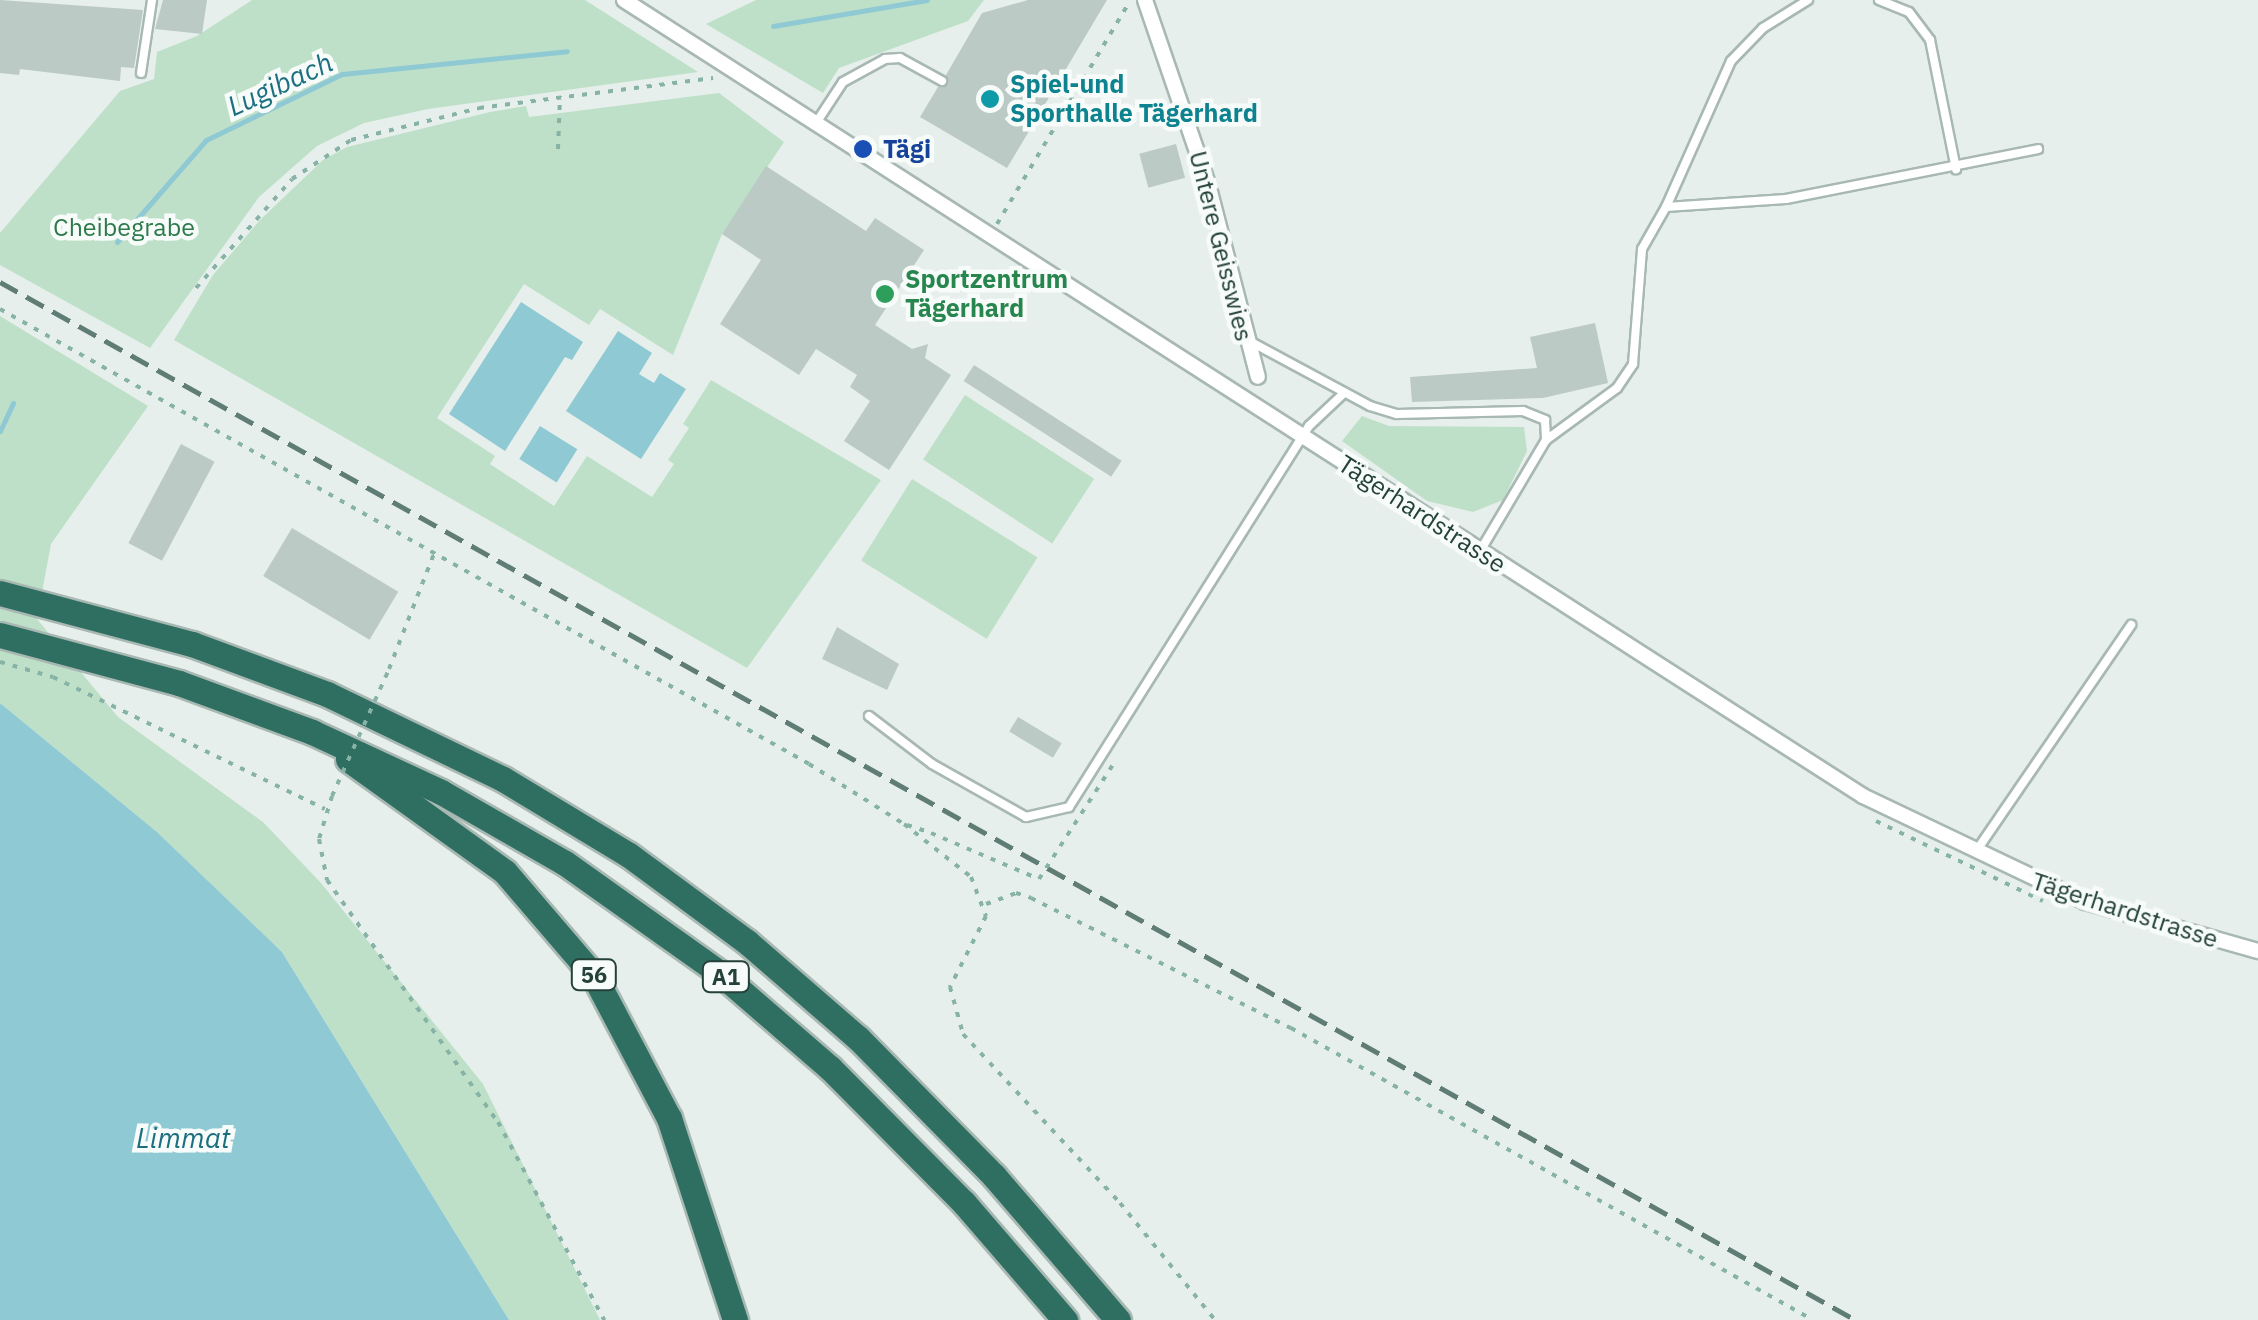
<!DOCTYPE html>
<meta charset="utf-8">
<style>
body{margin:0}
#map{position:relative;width:2258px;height:1320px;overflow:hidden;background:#e6efeb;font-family:"IBM Plex Sans",sans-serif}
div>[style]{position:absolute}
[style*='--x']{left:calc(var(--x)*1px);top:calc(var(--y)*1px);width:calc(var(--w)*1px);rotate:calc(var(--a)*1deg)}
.green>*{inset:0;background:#bfe0c8;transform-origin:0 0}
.water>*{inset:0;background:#8ec9d4;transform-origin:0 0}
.stream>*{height:5px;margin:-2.5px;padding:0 2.5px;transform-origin:2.5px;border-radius:2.5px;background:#8ec9d4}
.building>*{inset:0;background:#bbcac4;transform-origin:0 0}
.path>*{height:4px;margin-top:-2px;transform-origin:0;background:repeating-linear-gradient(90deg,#86b3a5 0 5px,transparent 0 13px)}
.roads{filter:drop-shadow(2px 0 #a8b8b2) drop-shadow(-2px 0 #a8b8b2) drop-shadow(0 2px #a8b8b2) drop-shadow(0 -2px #a8b8b2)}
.service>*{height:8px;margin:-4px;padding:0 4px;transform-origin:4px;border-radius:4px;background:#fff}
.minor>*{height:14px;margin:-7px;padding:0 7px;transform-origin:7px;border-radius:7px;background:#fff}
.motorway>*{height:25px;margin:-12.5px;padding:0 12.5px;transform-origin:12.5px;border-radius:12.5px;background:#2f6f62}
.rail>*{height:5px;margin-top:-2.5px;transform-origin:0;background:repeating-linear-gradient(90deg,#5f7d75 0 20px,transparent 0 30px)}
.path-bridge>*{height:4px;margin-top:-2px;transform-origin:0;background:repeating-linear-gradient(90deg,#86b3a5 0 5px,transparent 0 13px)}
.dots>*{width:28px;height:28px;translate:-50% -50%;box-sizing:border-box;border:5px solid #f7fbf9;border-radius:50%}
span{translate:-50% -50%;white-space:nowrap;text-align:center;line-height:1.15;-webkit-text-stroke:9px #f7fbf9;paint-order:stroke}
.shield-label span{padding:2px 8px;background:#f7fbf9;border:2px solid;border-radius:8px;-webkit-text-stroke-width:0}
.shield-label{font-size:22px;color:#24423a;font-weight:700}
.culture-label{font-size:25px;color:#0d838f;font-weight:700}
.left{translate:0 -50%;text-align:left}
.transit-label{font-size:25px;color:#164399;font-weight:700}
.park-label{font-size:25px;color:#2d7a4b}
.street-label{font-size:25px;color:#24423a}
.leisure-label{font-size:25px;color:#27864d;font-weight:700}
.water-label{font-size:28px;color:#1c6f80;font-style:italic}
</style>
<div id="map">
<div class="green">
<div style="clip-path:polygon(252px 0,585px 0,698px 72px,428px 109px,364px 123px,317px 146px,259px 197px,150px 348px,0 265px,0 233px,120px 91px,154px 79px,157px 52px,197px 36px)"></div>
<div style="clip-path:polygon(756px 0,984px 0,968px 21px,839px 68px,823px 93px,706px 24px)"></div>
<div style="clip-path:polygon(719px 93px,784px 142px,722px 234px,673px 355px,600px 309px,589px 325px,524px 284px,437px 418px,495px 456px,490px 464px,554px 506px,587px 456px,652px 497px,674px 464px,668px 460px,689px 428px,683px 424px,711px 380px,881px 480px,747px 668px,174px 340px,213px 275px,260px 220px,323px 160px,347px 147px,490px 112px,526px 106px,529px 117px)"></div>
<div style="clip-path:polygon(0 316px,148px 406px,51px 544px,37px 619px,118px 717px,263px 822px,321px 883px,483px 1084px,600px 1320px,509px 1320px,282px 952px,157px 832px,0 703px)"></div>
<div style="left:965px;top:395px;width:154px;height:77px;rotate:33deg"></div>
<div style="clip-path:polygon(1362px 416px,1389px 426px,1524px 427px,1527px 451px,1503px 500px,1473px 512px,1427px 501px,1342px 441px)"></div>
<div style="left:912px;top:479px;width:148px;height:96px;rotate:32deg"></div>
</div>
<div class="water">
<div style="clip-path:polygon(521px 302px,583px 342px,572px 360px,565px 357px,505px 451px,449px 414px)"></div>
<div style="clip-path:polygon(618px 331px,652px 353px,639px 374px,654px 383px,660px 373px,686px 389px,641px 459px,566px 411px)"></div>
<div style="left:540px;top:426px;width:44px;height:39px;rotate:32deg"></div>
<div style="clip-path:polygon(0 703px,157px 832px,282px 952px,509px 1320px,0 1320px)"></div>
</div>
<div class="stream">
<div style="--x:773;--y:26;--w:156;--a:-9.6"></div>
<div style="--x:117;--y:242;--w:135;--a:-48.9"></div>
<div style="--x:206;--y:140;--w:151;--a:-25.9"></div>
<div style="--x:342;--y:74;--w:226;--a:-5.8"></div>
<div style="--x:0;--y:431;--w:31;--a:-65"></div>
</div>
<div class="building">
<div style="clip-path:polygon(0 0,143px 10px,134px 68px,121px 67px,120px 81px,20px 69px,19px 75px,0 73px)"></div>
<div style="clip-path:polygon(163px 0,207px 0,202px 34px,155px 29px)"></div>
<div style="clip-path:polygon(1028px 0,1107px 0,1007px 168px,920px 117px,938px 87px,948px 85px,946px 75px,982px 13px)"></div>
<div style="left:1176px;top:144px;width:35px;height:38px;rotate:75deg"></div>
<div style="clip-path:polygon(766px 166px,866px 231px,875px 218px,924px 250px,875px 325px,912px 349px,928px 344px,925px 358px,951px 375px,889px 470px,844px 441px,870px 401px,850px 387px,857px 375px,816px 349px,799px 375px,720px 324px,761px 260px,722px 234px)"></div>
<div style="clip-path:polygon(1595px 323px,1608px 383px,1543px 398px,1412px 402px,1410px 377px,1537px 368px,1530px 337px)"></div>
<div style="left:974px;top:365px;width:176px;height:19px;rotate:33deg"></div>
<div style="left:181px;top:444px;width:38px;height:112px;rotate:28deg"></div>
<div style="left:292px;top:528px;width:124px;height:56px;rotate:31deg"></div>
<div style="clip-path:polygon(837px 627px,899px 664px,887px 690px,822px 659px)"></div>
<div style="left:1018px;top:717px;width:51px;height:17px;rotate:31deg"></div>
</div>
<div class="path">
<div style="--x:558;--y:149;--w:53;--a:-87.8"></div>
<div style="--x:997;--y:224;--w:256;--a:-59.2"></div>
<div style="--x:196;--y:288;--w:145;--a:-48.6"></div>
<div style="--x:292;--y:179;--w:71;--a:-33.5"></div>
<div style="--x:351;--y:140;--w:132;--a:-14"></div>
<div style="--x:479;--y:108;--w:236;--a:-7.3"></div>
<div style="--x:0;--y:309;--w:928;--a:29.35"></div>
<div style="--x:809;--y:764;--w:112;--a:32.3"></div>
<div style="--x:904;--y:824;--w:85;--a:38.3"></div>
<div style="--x:971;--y:877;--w:42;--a:69"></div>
<div style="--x:986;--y:916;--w:80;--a:116.9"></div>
<div style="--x:950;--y:987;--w:49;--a:74.5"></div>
<div style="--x:963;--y:1034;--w:231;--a:47.1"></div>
<div style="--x:1120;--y:1203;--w:151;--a:50.9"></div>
<div style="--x:0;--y:662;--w:55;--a:15.8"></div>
<div style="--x:53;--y:677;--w:302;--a:25.9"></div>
<div style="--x:389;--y:669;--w:127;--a:-68.7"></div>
<div style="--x:332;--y:796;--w:45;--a:106.8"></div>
<div style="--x:319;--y:839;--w:42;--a:79"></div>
<div style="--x:327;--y:880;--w:296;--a:54.8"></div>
<div style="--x:498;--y:1122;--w:225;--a:61.8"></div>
<div style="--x:1876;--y:821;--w:185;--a:25.6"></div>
<div style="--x:907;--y:825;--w:25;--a:18"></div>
<div style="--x:986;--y:904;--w:32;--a:-20"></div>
<div style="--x:1016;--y:893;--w:16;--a:18"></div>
<div style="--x:1031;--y:898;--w:291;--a:26.6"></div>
<div style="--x:1291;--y:1028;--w:598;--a:29.22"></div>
</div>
<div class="roads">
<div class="service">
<div style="--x:1879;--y:0;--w:32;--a:22"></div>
<div style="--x:1909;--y:12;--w:35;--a:53"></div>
<div style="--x:1930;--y:40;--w:132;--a:78.6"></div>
<div style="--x:141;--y:73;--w:74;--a:-81.4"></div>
<div style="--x:818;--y:120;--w:45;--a:-56.7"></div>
<div style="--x:843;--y:82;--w:48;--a:-28.7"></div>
<div style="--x:885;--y:59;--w:15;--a:-4"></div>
<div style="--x:900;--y:58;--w:48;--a:28.7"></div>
<div style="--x:1666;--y:207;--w:160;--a:-66"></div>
<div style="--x:1731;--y:61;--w:46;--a:-45.9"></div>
<div style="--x:1763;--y:28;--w:53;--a:-31.9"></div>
<div style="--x:1253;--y:343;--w:133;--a:28.3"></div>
<div style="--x:1370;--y:406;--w:28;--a:17"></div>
<div style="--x:1397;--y:414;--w:126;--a:-1.4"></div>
<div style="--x:1523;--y:411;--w:24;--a:22"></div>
<div style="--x:1545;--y:420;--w:20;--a:87"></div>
<div style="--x:1546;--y:440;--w:129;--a:120.7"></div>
<div style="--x:1546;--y:440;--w:88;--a:-36.2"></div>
<div style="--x:1617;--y:388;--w:29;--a:-56"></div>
<div style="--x:1633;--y:364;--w:115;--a:-85.5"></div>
<div style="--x:1642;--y:249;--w:48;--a:-60.3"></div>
<div style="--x:1666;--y:207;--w:120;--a:-3.8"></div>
<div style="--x:1786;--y:199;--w:257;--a:-11.2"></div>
<div style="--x:869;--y:716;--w:79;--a:37.3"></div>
<div style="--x:932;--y:764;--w:108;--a:29.4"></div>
<div style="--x:1026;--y:817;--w:44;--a:-13.1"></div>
<div style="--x:1069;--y:807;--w:450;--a:-57.8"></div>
<div style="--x:1309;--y:426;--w:48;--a:-43.3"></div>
<div style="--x:1977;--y:850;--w:273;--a:-55.6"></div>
</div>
<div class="minor">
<div style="--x:624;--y:0;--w:1473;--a:32.72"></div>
<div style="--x:1863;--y:796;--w:246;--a:25.5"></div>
<div style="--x:2085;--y:902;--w:180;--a:15.8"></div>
<div style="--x:1145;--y:0;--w:194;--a:71.1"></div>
<div style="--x:1208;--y:184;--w:199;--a:75.5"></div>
</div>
<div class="motorway">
<div style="--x:0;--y:593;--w:199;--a:14.9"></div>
<div style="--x:192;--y:644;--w:144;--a:20.3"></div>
<div style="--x:327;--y:694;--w:195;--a:25.8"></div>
<div style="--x:503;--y:779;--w:147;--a:31.1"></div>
<div style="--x:629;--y:855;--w:147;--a:36.4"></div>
<div style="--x:747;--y:942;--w:147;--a:40.9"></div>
<div style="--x:858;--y:1038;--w:194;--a:45.4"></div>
<div style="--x:994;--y:1176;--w:190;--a:49.3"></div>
<div style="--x:0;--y:635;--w:185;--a:15"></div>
<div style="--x:179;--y:683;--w:142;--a:20.2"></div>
<div style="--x:312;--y:732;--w:142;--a:24.9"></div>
<div style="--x:441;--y:792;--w:143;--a:29.8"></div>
<div style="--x:565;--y:863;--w:191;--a:35.4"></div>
<div style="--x:721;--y:974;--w:144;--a:40.8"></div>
<div style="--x:830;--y:1068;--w:190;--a:45.2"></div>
<div style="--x:964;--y:1203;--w:155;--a:49.2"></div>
<div style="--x:348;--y:759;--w:193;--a:35.7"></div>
<div style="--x:505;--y:872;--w:137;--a:49.4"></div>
<div style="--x:594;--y:976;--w:161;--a:62.2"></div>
<div style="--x:669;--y:1118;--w:213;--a:71.9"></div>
</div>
</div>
<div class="rail">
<div style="--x:0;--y:282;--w:2127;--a:29.22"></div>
</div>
<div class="path-bridge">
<div style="--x:332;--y:796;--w:139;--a:-65.8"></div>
<div style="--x:931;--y:833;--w:117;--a:23.1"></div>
<div style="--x:1039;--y:879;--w:135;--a:-57.1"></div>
</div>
<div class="dots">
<div style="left:990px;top:99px;background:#0f9aa8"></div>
<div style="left:863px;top:149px;background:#1a4fb4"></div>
<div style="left:885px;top:294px;background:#2e9e5b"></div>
</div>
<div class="shield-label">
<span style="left:594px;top:975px">56</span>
<span style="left:726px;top:977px">A1</span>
</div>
<div class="culture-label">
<span class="left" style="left:1010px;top:99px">Spiel-und<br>Sporthalle Tägerhard</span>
</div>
<div class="transit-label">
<span class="left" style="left:883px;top:149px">Tägi</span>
</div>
<div class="park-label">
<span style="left:124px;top:227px">Cheibegrabe</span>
</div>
<div class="street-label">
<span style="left:1221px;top:246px;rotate:76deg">Untere Geisswies</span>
<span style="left:1422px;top:514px;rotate:33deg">Tägerhardstrasse</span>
<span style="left:2125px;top:910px;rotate:18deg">Tägerhardstrasse</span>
</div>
<div class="leisure-label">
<span class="left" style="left:905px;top:294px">Sportzentrum<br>Tägerhard</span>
</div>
<div class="water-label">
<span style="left:280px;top:84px;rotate:-25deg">Lugibach</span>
<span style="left:183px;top:1138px">Limmat</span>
</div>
</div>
